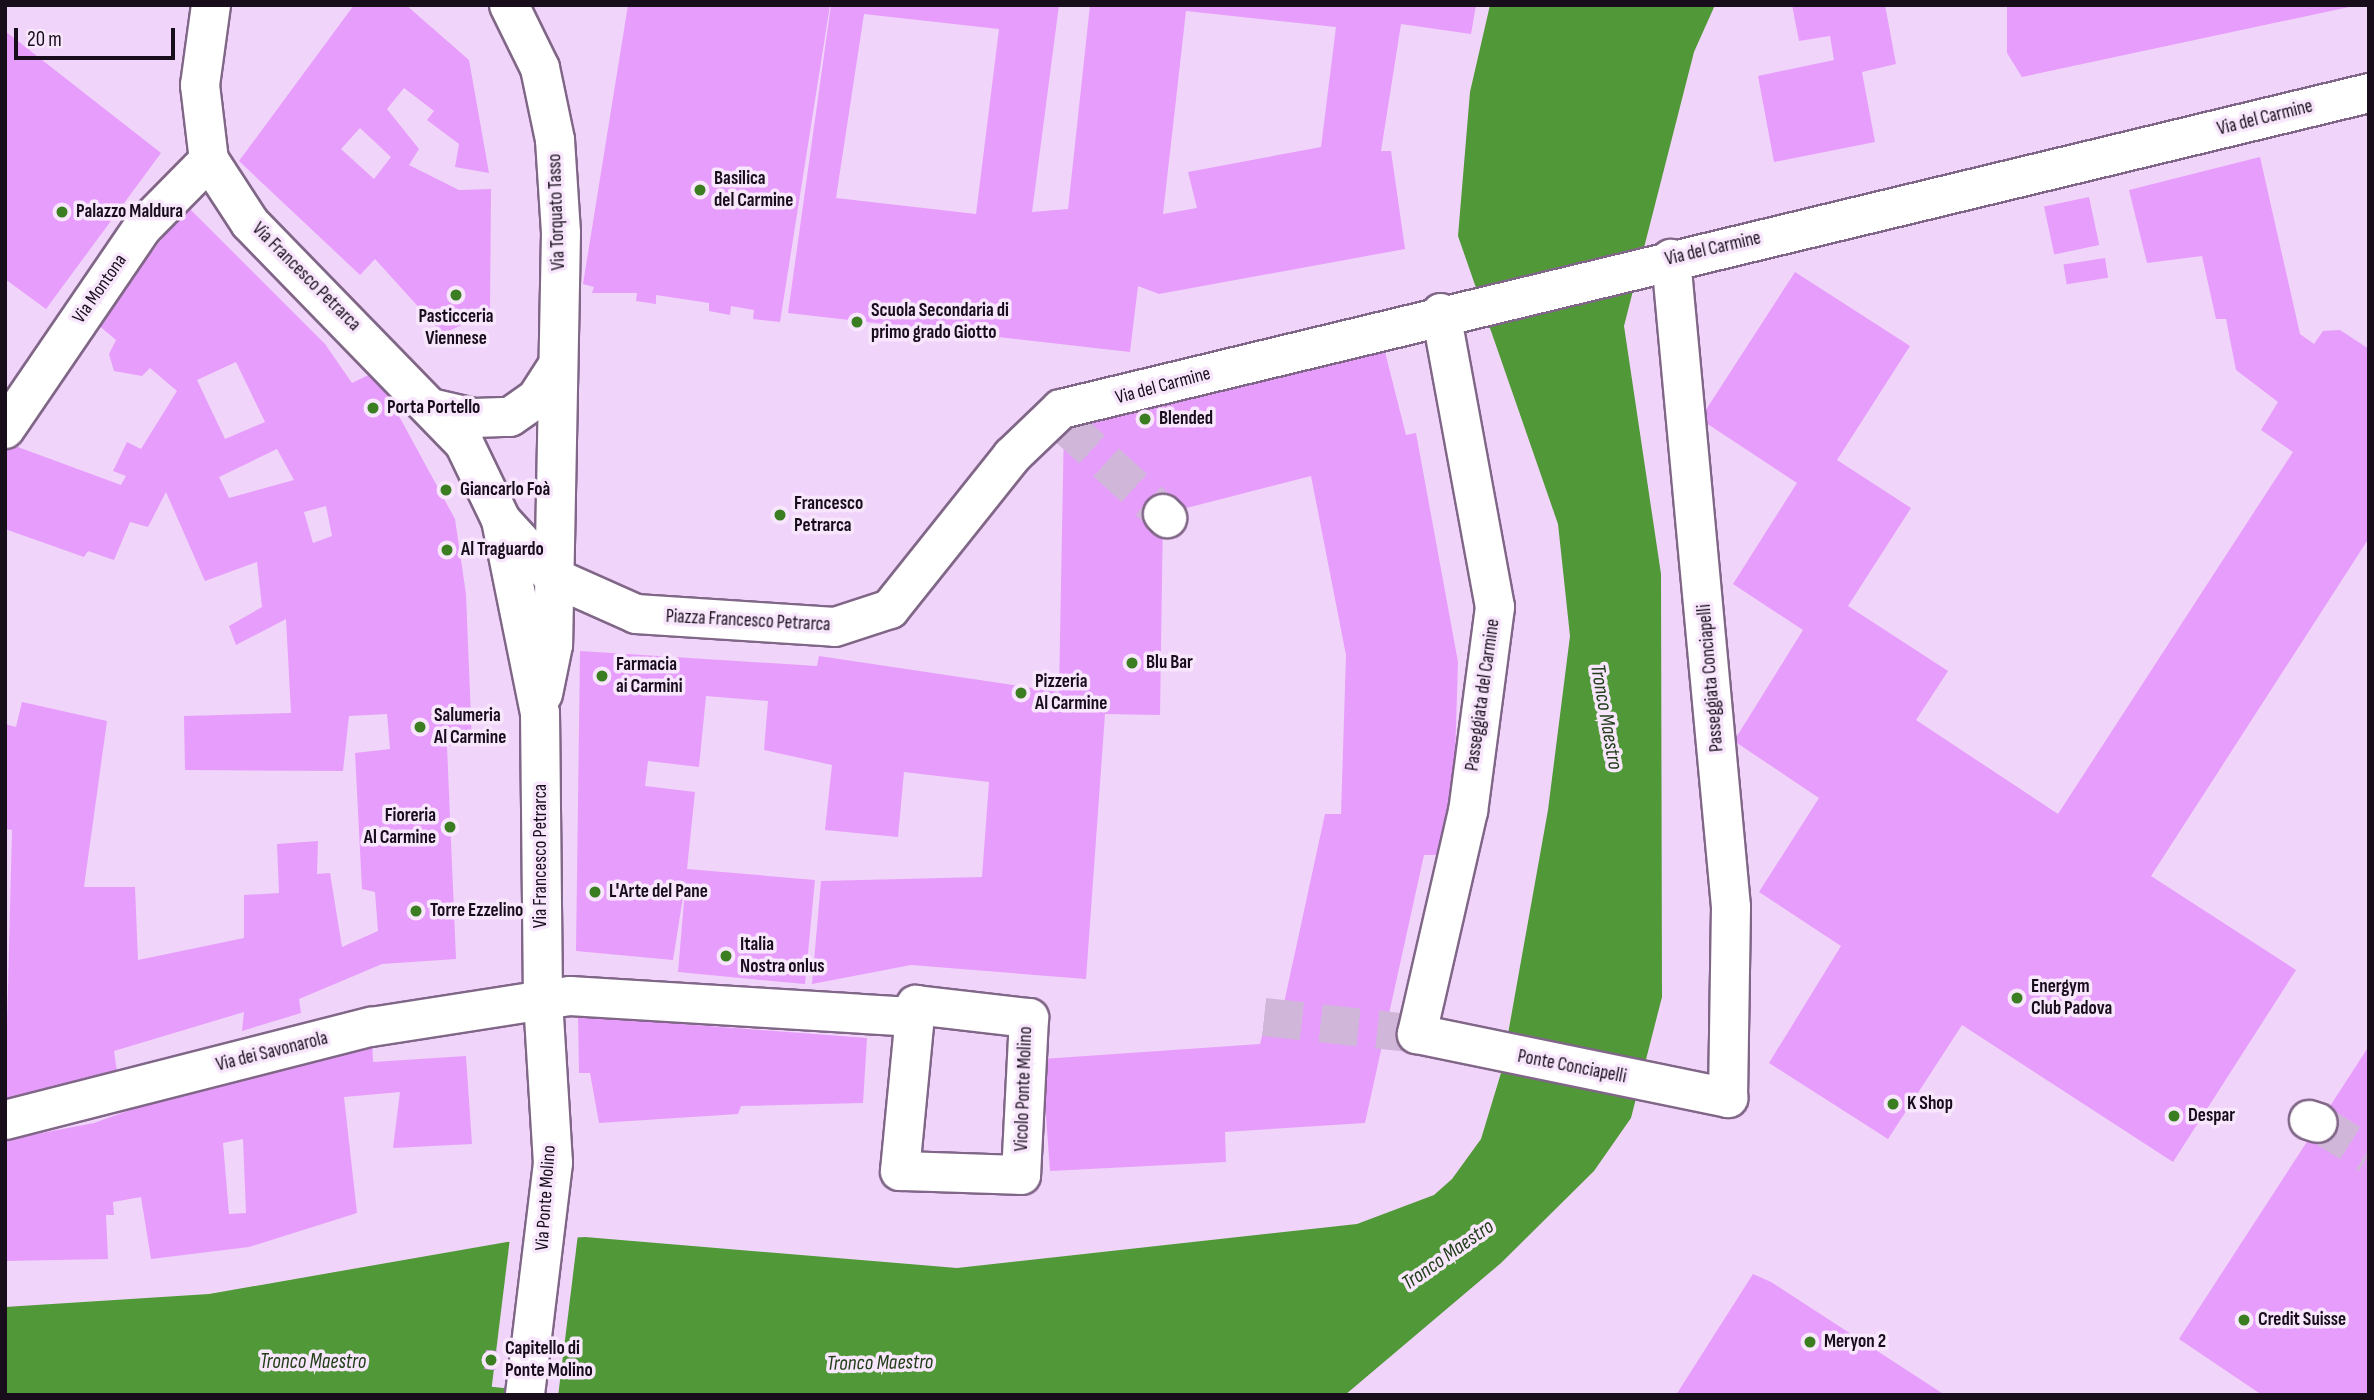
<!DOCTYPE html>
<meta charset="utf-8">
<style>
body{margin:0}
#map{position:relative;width:2374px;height:1400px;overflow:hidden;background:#f1d4f9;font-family:"Sofia Sans Condensed",sans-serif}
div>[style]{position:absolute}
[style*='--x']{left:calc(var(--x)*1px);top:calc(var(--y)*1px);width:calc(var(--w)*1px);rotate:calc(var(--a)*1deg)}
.water>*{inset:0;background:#509838}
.pier>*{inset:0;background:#f1d4f9;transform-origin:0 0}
.building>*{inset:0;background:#e79dfb;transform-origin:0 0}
.minor-tunnel>*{height:38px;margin-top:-19px;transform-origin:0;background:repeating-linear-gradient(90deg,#d0b6d8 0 38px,transparent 0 57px)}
.roads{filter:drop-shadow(2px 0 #806687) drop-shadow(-2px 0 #806687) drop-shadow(0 2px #806687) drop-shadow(0 -2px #806687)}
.minor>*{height:38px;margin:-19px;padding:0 19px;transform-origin:19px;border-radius:19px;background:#fff}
.dots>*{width:19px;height:19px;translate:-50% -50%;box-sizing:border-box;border:4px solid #f8e6fd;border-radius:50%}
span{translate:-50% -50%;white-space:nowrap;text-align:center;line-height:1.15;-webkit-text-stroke:7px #f8e6fd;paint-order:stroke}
.street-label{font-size:19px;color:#180e1b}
.poi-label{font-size:19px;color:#180e1b;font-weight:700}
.left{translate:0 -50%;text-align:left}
.right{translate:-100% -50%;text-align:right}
.water-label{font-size:21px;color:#213e18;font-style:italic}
.frame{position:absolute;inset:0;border:7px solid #180e1b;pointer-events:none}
.scale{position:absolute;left:14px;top:28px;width:161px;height:32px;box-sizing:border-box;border:4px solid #180e1b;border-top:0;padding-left:9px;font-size:21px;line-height:24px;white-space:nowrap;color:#180e1b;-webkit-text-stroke:5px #f8e6fd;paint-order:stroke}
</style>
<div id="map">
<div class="water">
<div style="clip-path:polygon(1490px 5px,1715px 5px,1694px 52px,1624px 326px,1661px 574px,1662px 997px,1631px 1118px,1594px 1171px,1501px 1263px,1345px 1395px,5px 1395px,5px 1307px,209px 1294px,507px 1242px,585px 1237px,957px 1268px,1357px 1224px,1434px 1195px,1452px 1179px,1481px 1139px,1501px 1073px,1548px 810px,1570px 636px,1558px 524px,1458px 236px,1470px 92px)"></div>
</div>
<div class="pier">
<div style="left:578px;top:1234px;width:162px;height:67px;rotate:97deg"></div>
</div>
<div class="building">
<div style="clip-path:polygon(evenodd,354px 5px,406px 5px,469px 60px,489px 173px,455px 167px,459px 144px,427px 120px,434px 111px,404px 88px,387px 109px,419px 149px,409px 165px,459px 190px,491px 189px,490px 311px,443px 334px,375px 259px,360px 275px,239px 161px,354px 5px,360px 128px,391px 157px,374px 179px,341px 149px,360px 128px)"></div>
<div style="clip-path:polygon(628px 5px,830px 5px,780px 322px,753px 319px,754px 310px,731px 306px,730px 315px,709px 311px,709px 303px,656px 295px,656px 304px,636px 301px,637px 293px,592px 293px,594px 287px,583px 284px)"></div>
<div style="clip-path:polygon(evenodd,831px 5px,1059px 5px,1032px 212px,1068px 209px,1090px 5px,1476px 5px,1471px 34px,1401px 24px,1381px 151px,1391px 151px,1405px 249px,1159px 294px,1138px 286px,1130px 352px,788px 313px,831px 5px,1186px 11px,1336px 27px,1321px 147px,1188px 172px,1197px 208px,1163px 214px,1186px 11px,831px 5px,864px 14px,999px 29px,976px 214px,836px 198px,864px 14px)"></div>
<div style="clip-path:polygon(1792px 5px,1885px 5px,1896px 64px,1862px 72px,1875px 142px,1774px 162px,1758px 76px,1834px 60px,1830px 36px,1799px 41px)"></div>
<div style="clip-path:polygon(2007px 5px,2353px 5px,2354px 6px,2022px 77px,2007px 53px)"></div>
<div style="clip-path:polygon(5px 31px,161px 153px,46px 309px,5px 279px)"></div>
<div style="clip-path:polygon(2260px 157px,2300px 334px,2314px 344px,2323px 331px,2340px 330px,2369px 349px,2369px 538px,2151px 876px,2296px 970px,2173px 1162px,1962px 1025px,1888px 1139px,1769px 1063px,1841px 946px,1759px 892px,1819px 798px,1734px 741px,1803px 630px,1733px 584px,1797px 483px,1700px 419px,1795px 272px,1910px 346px,1837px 460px,1911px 508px,1848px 606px,1948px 671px,1916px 720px,2058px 814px,2293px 452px,2261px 430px,2278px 402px,2236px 370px,2226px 319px,2216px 319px,2202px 256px,2147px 263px,2129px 190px)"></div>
<div style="left:2089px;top:197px;width:49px;height:46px;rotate:78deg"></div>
<div style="clip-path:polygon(evenodd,187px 206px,325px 344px,352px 383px,375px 372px,455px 519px,466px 594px,472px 743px,447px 746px,456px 959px,382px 964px,299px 999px,301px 1013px,242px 1031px,244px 1012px,114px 1051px,118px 1079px,5px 1105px,12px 830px,5px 829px,5px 724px,16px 727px,22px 702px,107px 721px,84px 887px,135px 887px,138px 960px,244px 938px,244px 895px,279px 893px,277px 844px,318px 841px,317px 874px,330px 873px,342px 947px,378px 931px,375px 892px,362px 889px,355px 753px,390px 749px,387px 714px,349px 716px,343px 771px,185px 770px,184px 716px,291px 713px,286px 619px,236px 645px,229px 626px,262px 607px,257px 562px,205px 581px,166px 492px,148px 527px,130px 522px,114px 560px,88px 551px,84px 557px,5px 529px,7px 443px,121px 485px,126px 476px,113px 471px,127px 442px,141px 449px,177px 391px,150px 368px,142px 376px,114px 371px,109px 354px,116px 340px,97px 324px,187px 206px,236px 362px,265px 422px,225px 439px,197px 380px,236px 362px,187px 206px,277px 449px,294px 480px,229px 498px,219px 477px,277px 449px,187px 206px,326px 506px,332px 536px,313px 543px,304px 512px,326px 506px)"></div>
<div style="left:2105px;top:258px;width:20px;height:42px;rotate:81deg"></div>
<div style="clip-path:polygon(1383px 344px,1406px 435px,1416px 433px,1458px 662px,1452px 855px,1424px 855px,1365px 1123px,1225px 1132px,1226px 1162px,1050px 1171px,1042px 1059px,1260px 1044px,1271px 1000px,1284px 1003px,1325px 814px,1341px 814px,1346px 655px,1311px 476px,1163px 514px,1160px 715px,1105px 714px,1086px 979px,911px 965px,812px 984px,821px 881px,982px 877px,989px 782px,904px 772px,898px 837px,825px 830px,832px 765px,764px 750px,768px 701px,706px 696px,699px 767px,648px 761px,645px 786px,695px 792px,687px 869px,815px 880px,805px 984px,678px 972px,686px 878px,673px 960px,576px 951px,580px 651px,817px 666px,819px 656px,1059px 692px,1064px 424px)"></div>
<div style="clip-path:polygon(578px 1016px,867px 1038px,863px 1103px,741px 1106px,738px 1114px,599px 1123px,590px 1073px,579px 1073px)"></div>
<div style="clip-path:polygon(evenodd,372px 1035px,373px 1062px,466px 1056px,472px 1144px,393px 1148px,400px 1092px,344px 1097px,357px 1213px,249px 1247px,151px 1259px,141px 1197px,113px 1202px,114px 1215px,106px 1215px,108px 1259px,5px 1261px,5px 1140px,94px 1123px,244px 1069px,372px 1035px,243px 1139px,246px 1213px,229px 1214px,223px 1143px,243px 1139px)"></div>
<div style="clip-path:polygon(2369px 1046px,2369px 1395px,2262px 1395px,2179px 1339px)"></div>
<div style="clip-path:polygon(1753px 1274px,1771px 1282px,1945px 1395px,1676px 1395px)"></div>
<div style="left:486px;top:1350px;width:11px;height:19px;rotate:5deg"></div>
</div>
<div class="minor-tunnel">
<div style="--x:1064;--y:424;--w:134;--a:42.3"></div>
<div style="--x:1264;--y:1017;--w:154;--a:6.3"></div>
<div style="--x:2318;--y:1123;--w:60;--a:32.1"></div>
</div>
<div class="roads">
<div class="minor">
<div style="--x:211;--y:5;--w:81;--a:97.8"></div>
<div style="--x:200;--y:85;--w:76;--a:83.2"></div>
<div style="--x:209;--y:160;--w:75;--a:56.9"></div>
<div style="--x:250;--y:223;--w:307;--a:45.8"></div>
<div style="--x:464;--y:443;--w:85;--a:64.3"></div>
<div style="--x:501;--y:520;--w:197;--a:78.6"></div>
<div style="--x:540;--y:713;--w:287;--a:89.4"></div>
<div style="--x:543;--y:1000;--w:163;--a:86.5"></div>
<div style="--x:553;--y:1163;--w:234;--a:96.9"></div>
<div style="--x:509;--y:5;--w:70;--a:63.8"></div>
<div style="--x:540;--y:68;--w:74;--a:78.2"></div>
<div style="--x:555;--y:140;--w:93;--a:86.3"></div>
<div style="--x:561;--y:233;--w:412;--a:91.1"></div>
<div style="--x:553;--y:645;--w:50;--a:101.5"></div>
<div style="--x:1441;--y:313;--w:299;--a:79.6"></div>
<div style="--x:1495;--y:607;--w:206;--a:97.5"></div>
<div style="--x:1468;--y:811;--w:229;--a:102.9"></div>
<div style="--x:1417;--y:1034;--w:318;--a:11.6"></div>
<div style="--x:1728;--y:1098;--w:191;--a:-89.1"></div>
<div style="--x:1731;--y:907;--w:651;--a:-95.29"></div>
<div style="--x:435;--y:409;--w:40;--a:13"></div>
<div style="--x:474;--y:418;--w:36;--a:-2"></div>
<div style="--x:510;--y:417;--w:32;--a:-35"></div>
<div style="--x:536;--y:399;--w:38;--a:-57"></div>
<div style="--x:5;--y:429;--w:245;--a:-55.7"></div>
<div style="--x:143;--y:227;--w:94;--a:-45.4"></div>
<div style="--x:1163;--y:514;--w:6;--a:45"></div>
<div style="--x:501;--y:520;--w:77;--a:47.6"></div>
<div style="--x:553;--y:577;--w:91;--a:24"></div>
<div style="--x:636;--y:614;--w:199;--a:3.7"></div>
<div style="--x:835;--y:627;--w:58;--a:-18.1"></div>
<div style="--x:890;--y:609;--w:196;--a:-51.4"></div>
<div style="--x:1012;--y:456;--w:68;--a:-43.8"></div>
<div style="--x:1061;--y:409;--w:1346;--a:-13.58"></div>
<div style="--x:916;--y:1005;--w:114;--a:6.6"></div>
<div style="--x:1029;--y:1018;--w:157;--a:92.9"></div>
<div style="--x:1021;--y:1175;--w:121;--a:-178.1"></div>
<div style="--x:900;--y:1171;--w:167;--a:-84.5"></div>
<div style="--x:5;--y:1120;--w:378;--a:-14.3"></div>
<div style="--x:371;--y:1027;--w:201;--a:-8.9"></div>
<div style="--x:570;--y:996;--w:346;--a:3.5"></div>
<div style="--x:2309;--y:1120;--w:9;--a:18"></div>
</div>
</div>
<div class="dots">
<div style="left:700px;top:190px;background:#3a7e21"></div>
<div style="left:62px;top:212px;background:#3a7e21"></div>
<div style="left:456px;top:295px;background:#3a7e21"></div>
<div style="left:857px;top:322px;background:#3a7e21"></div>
<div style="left:373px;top:408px;background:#3a7e21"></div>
<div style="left:1145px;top:419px;background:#3a7e21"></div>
<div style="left:446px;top:490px;background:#3a7e21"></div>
<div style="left:780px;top:515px;background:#3a7e21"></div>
<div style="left:447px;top:550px;background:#3a7e21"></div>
<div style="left:1132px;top:663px;background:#3a7e21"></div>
<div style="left:602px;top:676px;background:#3a7e21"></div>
<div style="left:1021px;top:693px;background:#3a7e21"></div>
<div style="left:420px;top:727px;background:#3a7e21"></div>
<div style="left:450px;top:827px;background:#3a7e21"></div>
<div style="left:595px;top:892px;background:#3a7e21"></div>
<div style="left:416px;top:911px;background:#3a7e21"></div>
<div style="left:726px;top:956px;background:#3a7e21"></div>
<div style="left:2017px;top:998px;background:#3a7e21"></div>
<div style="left:1893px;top:1104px;background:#3a7e21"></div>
<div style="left:2174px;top:1116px;background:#3a7e21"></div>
<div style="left:2244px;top:1320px;background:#3a7e21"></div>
<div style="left:1810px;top:1342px;background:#3a7e21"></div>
<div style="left:491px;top:1360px;background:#3a7e21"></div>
</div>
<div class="street-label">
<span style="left:2265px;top:118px;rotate:-14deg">Via del Carmine</span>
<span style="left:557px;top:212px;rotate:-92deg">Via Torquato Tasso</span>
<span style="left:1713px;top:249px;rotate:-13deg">Via del Carmine</span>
<span style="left:306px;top:277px;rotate:45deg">Via Francesco Petrarca</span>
<span style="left:100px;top:289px;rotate:-55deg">Via Montona</span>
<span style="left:1163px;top:386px;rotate:-15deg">Via del Carmine</span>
<span style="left:748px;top:621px;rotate:3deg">Piazza Francesco Petrarca</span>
<span style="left:1711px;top:678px;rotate:-95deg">Passeggiata Conciapelli</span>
<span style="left:1483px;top:695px;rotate:-82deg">Passeggiata del Carmine</span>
<span style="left:541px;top:856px;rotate:-90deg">Via Francesco Petrarca</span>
<span style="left:272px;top:1052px;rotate:-14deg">Via dei Savonarola</span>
<span style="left:1572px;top:1067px;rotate:11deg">Ponte Conciapelli</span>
<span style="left:1024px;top:1089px;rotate:-88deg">Vicolo Ponte Molino</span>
<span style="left:546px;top:1198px;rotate:-86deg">Via Ponte Molino</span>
</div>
<div class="poi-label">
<span class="left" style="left:714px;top:190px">Basilica<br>del Carmine</span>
<span class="left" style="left:76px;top:212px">Palazzo Maldura</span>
<span class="left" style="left:871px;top:322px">Scuola Secondaria di<br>primo grado Giotto</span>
<span style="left:456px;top:328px">Pasticceria<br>Viennese</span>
<span class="left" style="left:387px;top:408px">Porta Portello</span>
<span class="left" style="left:1159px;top:419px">Blended</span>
<span class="left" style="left:460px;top:490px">Giancarlo Foà</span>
<span class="left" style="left:794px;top:515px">Francesco<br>Petrarca</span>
<span class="left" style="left:461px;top:550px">Al Traguardo</span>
<span class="left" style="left:1146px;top:663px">Blu Bar</span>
<span class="left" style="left:616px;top:676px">Farmacia<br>ai Carmini</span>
<span class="left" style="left:1035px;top:693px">Pizzeria<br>Al Carmine</span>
<span class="left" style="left:434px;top:727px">Salumeria<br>Al Carmine</span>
<span class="right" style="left:436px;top:827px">Fioreria<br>Al Carmine</span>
<span class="left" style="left:609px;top:892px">L'Arte del Pane</span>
<span class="left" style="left:430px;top:911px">Torre Ezzelino</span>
<span class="left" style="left:740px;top:956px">Italia<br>Nostra onlus</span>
<span class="left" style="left:2031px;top:998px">Energym<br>Club Padova</span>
<span class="left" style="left:1907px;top:1104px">K Shop</span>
<span class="left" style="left:2188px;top:1116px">Despar</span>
<span class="left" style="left:2258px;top:1320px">Credit Suisse</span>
<span class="left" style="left:1824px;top:1342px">Meryon 2</span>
<span class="left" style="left:505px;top:1360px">Capitello di<br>Ponte Molino</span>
</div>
<div class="water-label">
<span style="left:1606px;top:717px;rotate:80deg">Tronco Maestro</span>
<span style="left:1448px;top:1255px;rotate:-35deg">Tronco Maestro</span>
<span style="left:313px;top:1362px">Tronco Maestro</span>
<span style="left:880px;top:1363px;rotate:-1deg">Tronco Maestro</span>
</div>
<div class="frame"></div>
<div class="scale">20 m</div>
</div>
